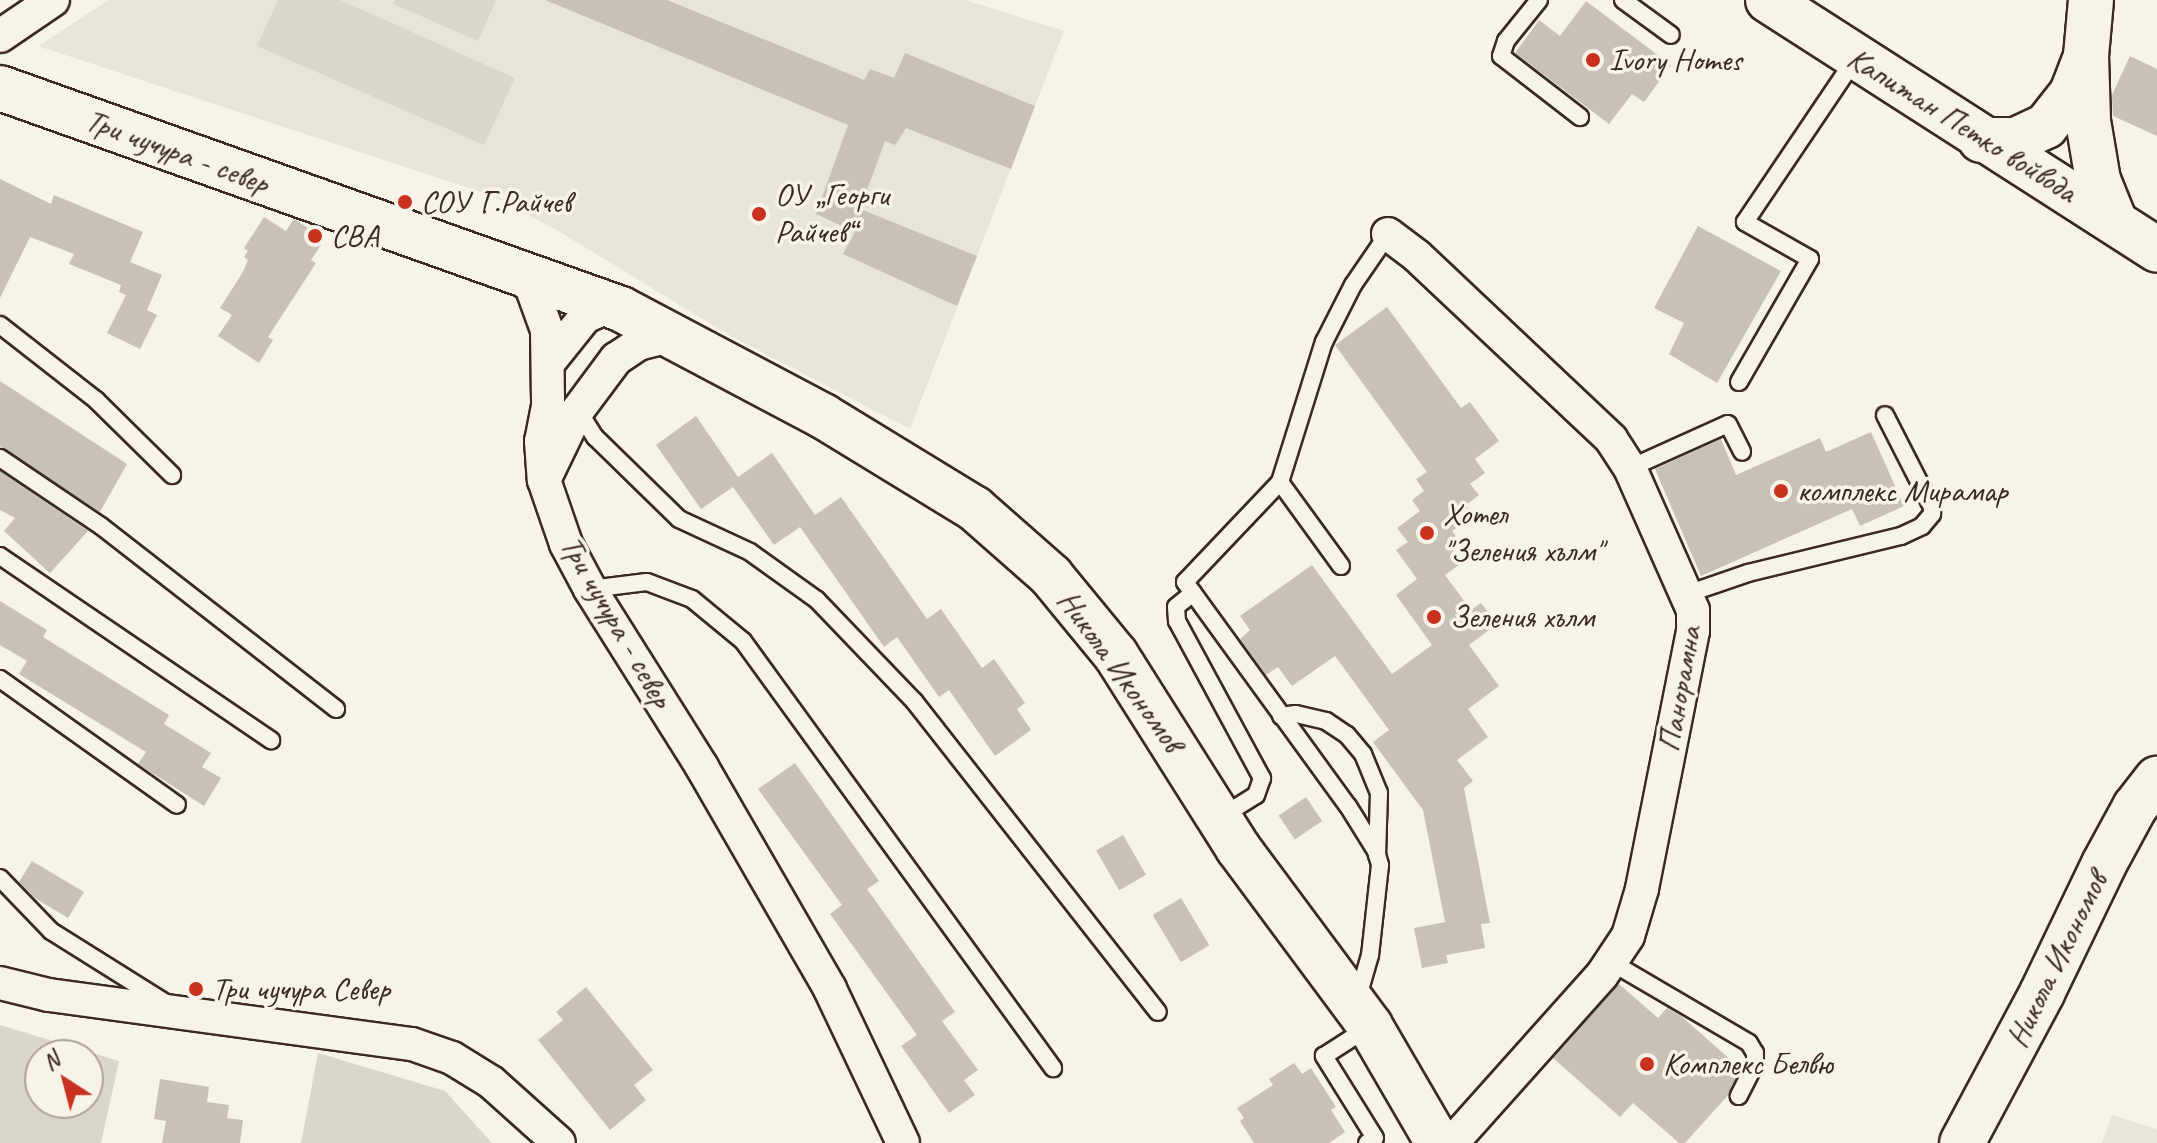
<!DOCTYPE html>
<meta charset="utf-8">
<style>
body{margin:0}
#map{position:relative;width:2157px;height:1143px;overflow:hidden;background:#f7f3e8;font-family:Caveat,sans-serif}
div>[style]{position:absolute}
[style*='--x']{left:calc(var(--x)*1px);top:calc(var(--y)*1px);width:calc(var(--w)*1px);rotate:calc(var(--a)*1deg)}
.built>*{inset:0;background:#e9e4d9}
.green>*{inset:0;background:#dbd6cb}
.building>*{inset:0;background:#c8c1b6;transform-origin:0 0}
.roads{filter:drop-shadow(2px 0 #3b2a1e) drop-shadow(-2px 0 #3b2a1e) drop-shadow(0 2px #3b2a1e) drop-shadow(0 -2px #3b2a1e)}
.lane>*{height:16px;margin:-8px;padding:0 8px;transform-origin:8px;border-radius:8px;background:#f7f3e8}
.street>*{height:32px;margin:-16px;padding:0 16px;transform-origin:16px;border-radius:16px;background:#f7f3e8}
.secondary>*{height:44px;margin:-22px;padding:0 22px;transform-origin:22px;border-radius:22px;background:#f7f3e8}
.dots>*{width:22px;height:22px;translate:-50% -50%;box-sizing:border-box;border:4px solid #f7f3e8;border-radius:50%}
span{translate:-50% -50%;white-space:nowrap;text-align:center;line-height:1.15;-webkit-text-stroke:7px #f7f3e8;paint-order:stroke}
.poi-label{font-size:32px;color:#3b2a1e}
.left{translate:0 -50%;text-align:left}
.street-label{font-size:32px;color:#3b2a1e}
.north{position:absolute;left:24px;top:1039px;width:80px;height:80px;box-sizing:border-box;background:#f7f3e8;border:2px solid #aca397;border-radius:50%;rotate:324deg;font-size:22px;font-weight:700;line-height:32px;text-align:center;color:#3b2a1e}
.north::after{content:'';display:block;margin:auto;width:28px;height:36px;background:#c8321e;clip-path:polygon(50% 0,100% 100%,50% 72%,0 100%)}
</style>
<div id="map">
<div class="built">
<div style="clip-path:polygon(109px 0,965px 0,1064px 31px,910px 429px,729px 335px,560px 232px,490px 195px,38px 46px)"></div>
<div style="clip-path:polygon(2112px 1115px,2157px 1129px,2157px 1143px,2102px 1143px)"></div>
</div>
<div class="green">
<div style="clip-path:polygon(278px 0,340px 0,515px 78px,484px 145px,257px 46px)"></div>
<div style="clip-path:polygon(395px 0,496px 0,478px 41px,393px 4px)"></div>
<div style="clip-path:polygon(evenodd,0 1025px,119px 1061px,101px 1143px,0 1143px,0 1025px,40px 1055px,88px 1055px,88px 1103px,40px 1103px,40px 1055px)"></div>
<div style="clip-path:polygon(318px 1053px,445px 1091px,492px 1143px,301px 1143px)"></div>
</div>
<div class="building">
<div style="clip-path:polygon(545px 0,667px 0,864px 80px,870px 69px,894px 78px,905px 53px,1035px 106px,1011px 169px,906px 128px,895px 145px,885px 141px,860px 209px,977px 256px,957px 306px,843px 254px,855px 232px,816px 214px,848px 125px)"></div>
<div style="clip-path:polygon(1586px 1px,1671px 65px,1644px 102px,1632px 94px,1609px 124px,1515px 53px,1539px 20px,1560px 36px)"></div>
<div style="clip-path:polygon(2130px 56px,2157px 69px,2157px 136px,2113px 116px,2112px 95px)"></div>
<div style="clip-path:polygon(0 179px,51px 204px,54px 195px,143px 232px,130px 262px,162px 275px,147px 310px,157px 315px,140px 349px,107px 333px,126px 295px,119px 292px,121px 285px,69px 264px,74px 254px,30px 237px,0 298px)"></div>
<div style="clip-path:polygon(264px 217px,286px 231px,294px 219px,325px 239px,311px 260px,316px 263px,268px 337px,273px 340px,259px 363px,218px 336px,232px 315px,220px 308px,243px 272px,248px 260px,244px 257px,248px 251px,244px 248px)"></div>
<div style="clip-path:polygon(1698px 226px,1781px 271px,1717px 383px,1669px 354px,1684px 323px,1654px 308px)"></div>
<div style="clip-path:polygon(1387px 307px,1461px 408px,1470px 402px,1499px 441px,1475px 459px,1485px 473px,1470px 484px,1479px 495px,1466px 505px,1474px 516px,1452px 531px,1462px 545px,1451px 553px,1459px 565px,1445px 575px,1471px 610px,1481px 603px,1497px 624px,1469px 645px,1499px 686px,1468px 709px,1488px 737px,1457px 760px,1473px 781px,1464px 788px,1490px 923px,1481px 924px,1485px 948px,1446px 955px,1448px 963px,1422px 968px,1414px 928px,1445px 922px,1423px 810px,1373px 742px,1389px 730px,1335px 656px,1292px 686px,1278px 667px,1266px 675px,1240px 639px,1250px 630px,1240px 616px,1312px 565px,1392px 674px,1432px 645px,1396px 595px,1417px 579px,1396px 550px,1408px 542px,1397px 528px,1420px 511px,1412px 500px,1424px 491px,1416px 479px,1427px 472px,1335px 345px)"></div>
<div style="clip-path:polygon(0 381px,127px 464px,100px 512px,0 447px)"></div>
<div style="clip-path:polygon(696px 416px,738px 477px,772px 453px,815px 515px,841px 497px,927px 619px,941px 609px,982px 668px,994px 659px,1025px 703px,1017px 709px,1031px 730px,995px 756px,949px 690px,939px 697px,897px 637px,884px 647px,800px 527px,774px 545px,733px 487px,701px 509px,656px 445px)"></div>
<div style="clip-path:polygon(1871px 432px,1904px 506px,1860px 526px,1852px 509px,1701px 576px,1655px 469px,1721px 439px,1736px 475px,1820px 438px,1826px 452px)"></div>
<div style="clip-path:polygon(0 471px,88px 531px,50px 573px,4px 531px,15px 518px,0 510px)"></div>
<div style="clip-path:polygon(0 601px,47px 630px,43px 637px,169px 715px,164px 724px,211px 753px,202px 767px,221px 778px,204px 806px,138px 764px,146px 752px,19px 674px,27px 661px,0 645px)"></div>
<div style="clip-path:polygon(795px 763px,879px 881px,867px 889px,955px 1012px,942px 1021px,978px 1070px,964px 1080px,975px 1095px,949px 1113px,901px 1046px,917px 1035px,830px 914px,842px 905px,758px 789px)"></div>
<div style="left:1306px;top:797px;width:29px;height:33px;rotate:56deg"></div>
<div style="left:1123px;top:835px;width:46px;height:31px;rotate:60deg"></div>
<div style="clip-path:polygon(32px 861px,84px 892px,68px 918px,35px 898px,19px 882px)"></div>
<div style="left:1181px;top:898px;width:55px;height:33px;rotate:59deg"></div>
<div style="clip-path:polygon(1619px 984px,1658px 1018px,1667px 1008px,1681px 1016px,1740px 1068px,1729px 1094px,1685px 1143px,1679px 1143px,1633px 1103px,1620px 1117px,1553px 1058px)"></div>
<div style="clip-path:polygon(586px 987px,653px 1070px,634px 1085px,646px 1100px,610px 1130px,538px 1040px,563px 1020px,556px 1012px)"></div>
<div style="clip-path:polygon(1294px 1063px,1302px 1074px,1311px 1068px,1336px 1107px,1331px 1110px,1345px 1132px,1329px 1143px,1254px 1143px,1240px 1121px,1244px 1118px,1237px 1108px,1273px 1085px,1269px 1079px)"></div>
<div style="clip-path:polygon(160px 1079px,209px 1087px,207px 1102px,229px 1105px,227px 1118px,243px 1120px,240px 1143px,162px 1143px,166px 1121px,154px 1119px)"></div>
</div>
<div class="roads">
<div class="lane">
<div style="--x:1539;--y:0;--w:53;--a:128.8"></div>
<div style="--x:1506;--y:41;--w:16;--a:108"></div>
<div style="--x:1501;--y:56;--w:100;--a:37.7"></div>
<div style="--x:1623;--y:0;--w:59;--a:36.1"></div>
<div style="--x:0;--y:325;--w:122;--a:38"></div>
<div style="--x:96;--y:400;--w:107;--a:44.6"></div>
<div style="--x:1739;--y:382;--w:142;--a:-60"></div>
<div style="--x:1810;--y:259;--w:75;--a:-150.4"></div>
<div style="--x:1745;--y:222;--w:197;--a:-56"></div>
<div style="--x:578;--y:410;--w:32;--a:58"></div>
<div style="--x:595;--y:437;--w:117;--a:44.3"></div>
<div style="--x:679;--y:519;--w:78;--a:24.9"></div>
<div style="--x:750;--y:552;--w:82;--a:35.6"></div>
<div style="--x:817;--y:600;--w:140;--a:46.2"></div>
<div style="--x:914;--y:701;--w:395;--a:51.9"></div>
<div style="--x:0;--y:458;--w:122;--a:34"></div>
<div style="--x:101;--y:526;--w:298;--a:37.9"></div>
<div style="--x:1630;--y:468;--w:107;--a:-24.2"></div>
<div style="--x:1728;--y:424;--w:31;--a:63"></div>
<div style="--x:1280;--y:482;--w:147;--a:-72.6"></div>
<div style="--x:1324;--y:342;--w:64;--a:-63"></div>
<div style="--x:1353;--y:285;--w:62;--a:-55.5"></div>
<div style="--x:0;--y:556;--w:328;--a:34.2"></div>
<div style="--x:1341;--y:566;--w:104;--a:-126"></div>
<div style="--x:1280;--y:482;--w:138;--a:133.5"></div>
<div style="--x:1185;--y:582;--w:277;--a:54"></div>
<div style="--x:1348;--y:806;--w:53;--a:58.1"></div>
<div style="--x:1376;--y:851;--w:15;--a:74"></div>
<div style="--x:1380;--y:865;--w:91;--a:96.3"></div>
<div style="--x:1370;--y:955;--w:47;--a:106.1"></div>
<div style="--x:590;--y:589;--w:57;--a:-7"></div>
<div style="--x:647;--y:582;--w:48;--a:20.7"></div>
<div style="--x:692;--y:599;--w:66;--a:39.5"></div>
<div style="--x:743;--y:641;--w:528;--a:54.02"></div>
<div style="--x:1193;--y:593;--w:22;--a:141"></div>
<div style="--x:1176;--y:607;--w:14;--a:86"></div>
<div style="--x:1177;--y:621;--w:179;--a:61.6"></div>
<div style="--x:1262;--y:778;--w:18;--a:109"></div>
<div style="--x:1256;--y:795;--w:41;--a:147.8"></div>
<div style="--x:1687;--y:594;--w:65;--a:-19"></div>
<div style="--x:1748;--y:573;--w:157;--a:-13.6"></div>
<div style="--x:1901;--y:536;--w:23;--a:-25"></div>
<div style="--x:1922;--y:526;--w:16;--a:-50"></div>
<div style="--x:1932;--y:514;--w:7;--a:-90"></div>
<div style="--x:1932;--y:507;--w:103;--a:-117.1"></div>
<div style="--x:0;--y:679;--w:217;--a:35.4"></div>
<div style="--x:1281;--y:716;--w:15;--a:-8"></div>
<div style="--x:1296;--y:714;--w:31;--a:13"></div>
<div style="--x:1326;--y:721;--w:25;--a:34"></div>
<div style="--x:1347;--y:735;--w:25;--a:50"></div>
<div style="--x:1363;--y:754;--w:42;--a:67.7"></div>
<div style="--x:1379;--y:793;--w:62;--a:91.8"></div>
<div style="--x:0;--y:878;--w:74;--a:46.1"></div>
<div style="--x:51;--y:931;--w:136;--a:32.1"></div>
<div style="--x:1611;--y:962;--w:160;--a:30.4"></div>
<div style="--x:1749;--y:1043;--w:12;--a:59"></div>
<div style="--x:1755;--y:1053;--w:11;--a:90"></div>
<div style="--x:1755;--y:1064;--w:36;--a:117"></div>
<div style="--x:1367;--y:1143;--w:9;--a:-32"></div>
<div style="--x:1375;--y:1138;--w:97;--a:-121.9"></div>
<div style="--x:1324;--y:1056;--w:54;--a:-32.8"></div>
</div>
<div class="street">
<div style="--x:0;--y:36;--w:64;--a:-34.2"></div>
<div style="--x:1388;--y:234;--w:36;--a:37"></div>
<div style="--x:1417;--y:256;--w:267;--a:43.3"></div>
<div style="--x:1611;--y:439;--w:35;--a:57"></div>
<div style="--x:1630;--y:468;--w:155;--a:66.1"></div>
<div style="--x:1693;--y:610;--w:21;--a:90"></div>
<div style="--x:1693;--y:631;--w:263;--a:101.2"></div>
<div style="--x:1642;--y:889;--w:49;--a:106.6"></div>
<div style="--x:1628;--y:936;--w:47;--a:123.7"></div>
<div style="--x:1602;--y:975;--w:225;--a:131.8"></div>
<div style="--x:512;--y:273;--w:23;--a:34"></div>
<div style="--x:531;--y:286;--w:47;--a:70"></div>
<div style="--x:547;--y:330;--w:76;--a:89.2"></div>
<div style="--x:548;--y:406;--w:36;--a:101"></div>
<div style="--x:541;--y:441;--w:39;--a:86"></div>
<div style="--x:544;--y:480;--w:68;--a:71"></div>
<div style="--x:566;--y:544;--w:51;--a:61.9"></div>
<div style="--x:590;--y:589;--w:210;--a:57.8"></div>
<div style="--x:702;--y:767;--w:256;--a:60"></div>
<div style="--x:830;--y:989;--w:170;--a:64.6"></div>
<div style="--x:549;--y:362;--w:58;--a:-51.3"></div>
<div style="--x:585;--y:317;--w:20;--a:-24"></div>
<div style="--x:603;--y:309;--w:19;--a:3"></div>
<div style="--x:547;--y:474;--w:71;--a:-64.2"></div>
<div style="--x:578;--y:410;--w:64;--a:-53.3"></div>
<div style="--x:616;--y:359;--w:27;--a:-34"></div>
<div style="--x:638;--y:344;--w:33;--a:-14"></div>
<div style="--x:0;--y:983;--w:50;--a:13.8"></div>
<div style="--x:49;--y:995;--w:366;--a:7.7"></div>
<div style="--x:412;--y:1044;--w:42;--a:19.3"></div>
<div style="--x:452;--y:1058;--w:46;--a:31.6"></div>
<div style="--x:491;--y:1082;--w:91;--a:41.9"></div>
</div>
<div class="secondary">
<div style="--x:1768;--y:0;--w:462;--a:32.7"></div>
<div style="--x:2091;--y:0;--w:56;--a:95.1"></div>
<div style="--x:2086;--y:56;--w:65;--a:88.2"></div>
<div style="--x:2088;--y:121;--w:60;--a:80.4"></div>
<div style="--x:2098;--y:180;--w:45;--a:68"></div>
<div style="--x:0;--y:88;--w:659;--a:19.59"></div>
<div style="--x:621;--y:309;--w:229;--a:27.9"></div>
<div style="--x:823;--y:416;--w:177;--a:31.4"></div>
<div style="--x:974;--y:508;--w:103;--a:41.4"></div>
<div style="--x:1051;--y:576;--w:102;--a:50.6"></div>
<div style="--x:1116;--y:655;--w:228;--a:57.7"></div>
<div style="--x:1238;--y:848;--w:222;--a:53.4"></div>
<div style="--x:1370;--y:1026;--w:135;--a:59.8"></div>
<div style="--x:1981;--y:140;--w:35;--a:0"></div>
<div style="--x:2016;--y:140;--w:33;--a:-25"></div>
<div style="--x:2046;--y:126;--w:42;--a:-51.8"></div>
<div style="--x:2072;--y:93;--w:33;--a:-69"></div>
<div style="--x:1962;--y:1143;--w:170;--a:-61.9"></div>
<div style="--x:2042;--y:993;--w:143;--a:-64.3"></div>
<div style="--x:2104;--y:864;--w:65;--a:-61.5"></div>
<div style="--x:2135;--y:807;--w:36;--a:-52"></div>
</div>
</div>
<div class="dots">
<div style="left:1593px;top:60px;background:#c8321e"></div>
<div style="left:405px;top:202px;background:#c8321e"></div>
<div style="left:759px;top:214px;background:#c8321e"></div>
<div style="left:315px;top:236px;background:#c8321e"></div>
<div style="left:1781px;top:491px;background:#c8321e"></div>
<div style="left:1427px;top:533px;background:#c8321e"></div>
<div style="left:1434px;top:617px;background:#c8321e"></div>
<div style="left:196px;top:989px;background:#c8321e"></div>
<div style="left:1647px;top:1064px;background:#c8321e"></div>
</div>
<div class="poi-label">
<span class="left" style="left:1609px;top:60px">Ivory Homes</span>
<span class="left" style="left:775px;top:214px">ОУ „Георги<br>Райчев“</span>
<span class="left" style="left:421px;top:202px">СОУ Г.Райчев</span>
<span class="left" style="left:331px;top:236px">CBA</span>
<span class="left" style="left:1797px;top:491px">комплекс Мирамар</span>
<span class="left" style="left:1443px;top:533px">Хотел<br>"Зеления хълм"</span>
<span class="left" style="left:1450px;top:617px">Зеления хълм</span>
<span class="left" style="left:212px;top:989px">Три чучура Север</span>
<span class="left" style="left:1663px;top:1064px">Комплекс Белвю</span>
</div>
<div class="street-label">
<span style="left:1962px;top:125px;rotate:32deg">Капитан Петко войвода</span>
<span style="left:177px;top:152px;rotate:20deg">Три чучура - север</span>
<span style="left:616px;top:622px;rotate:60deg">Три чучура - север</span>
<span style="left:1120px;top:671px;rotate:54deg">Никола Икономов</span>
<span style="left:1680px;top:689px;rotate:-80deg">Панорамна</span>
<span style="left:2057px;top:960px;rotate:-64deg">Никола Икономов</span>
</div>
<div class="north">N</div>
</div>
